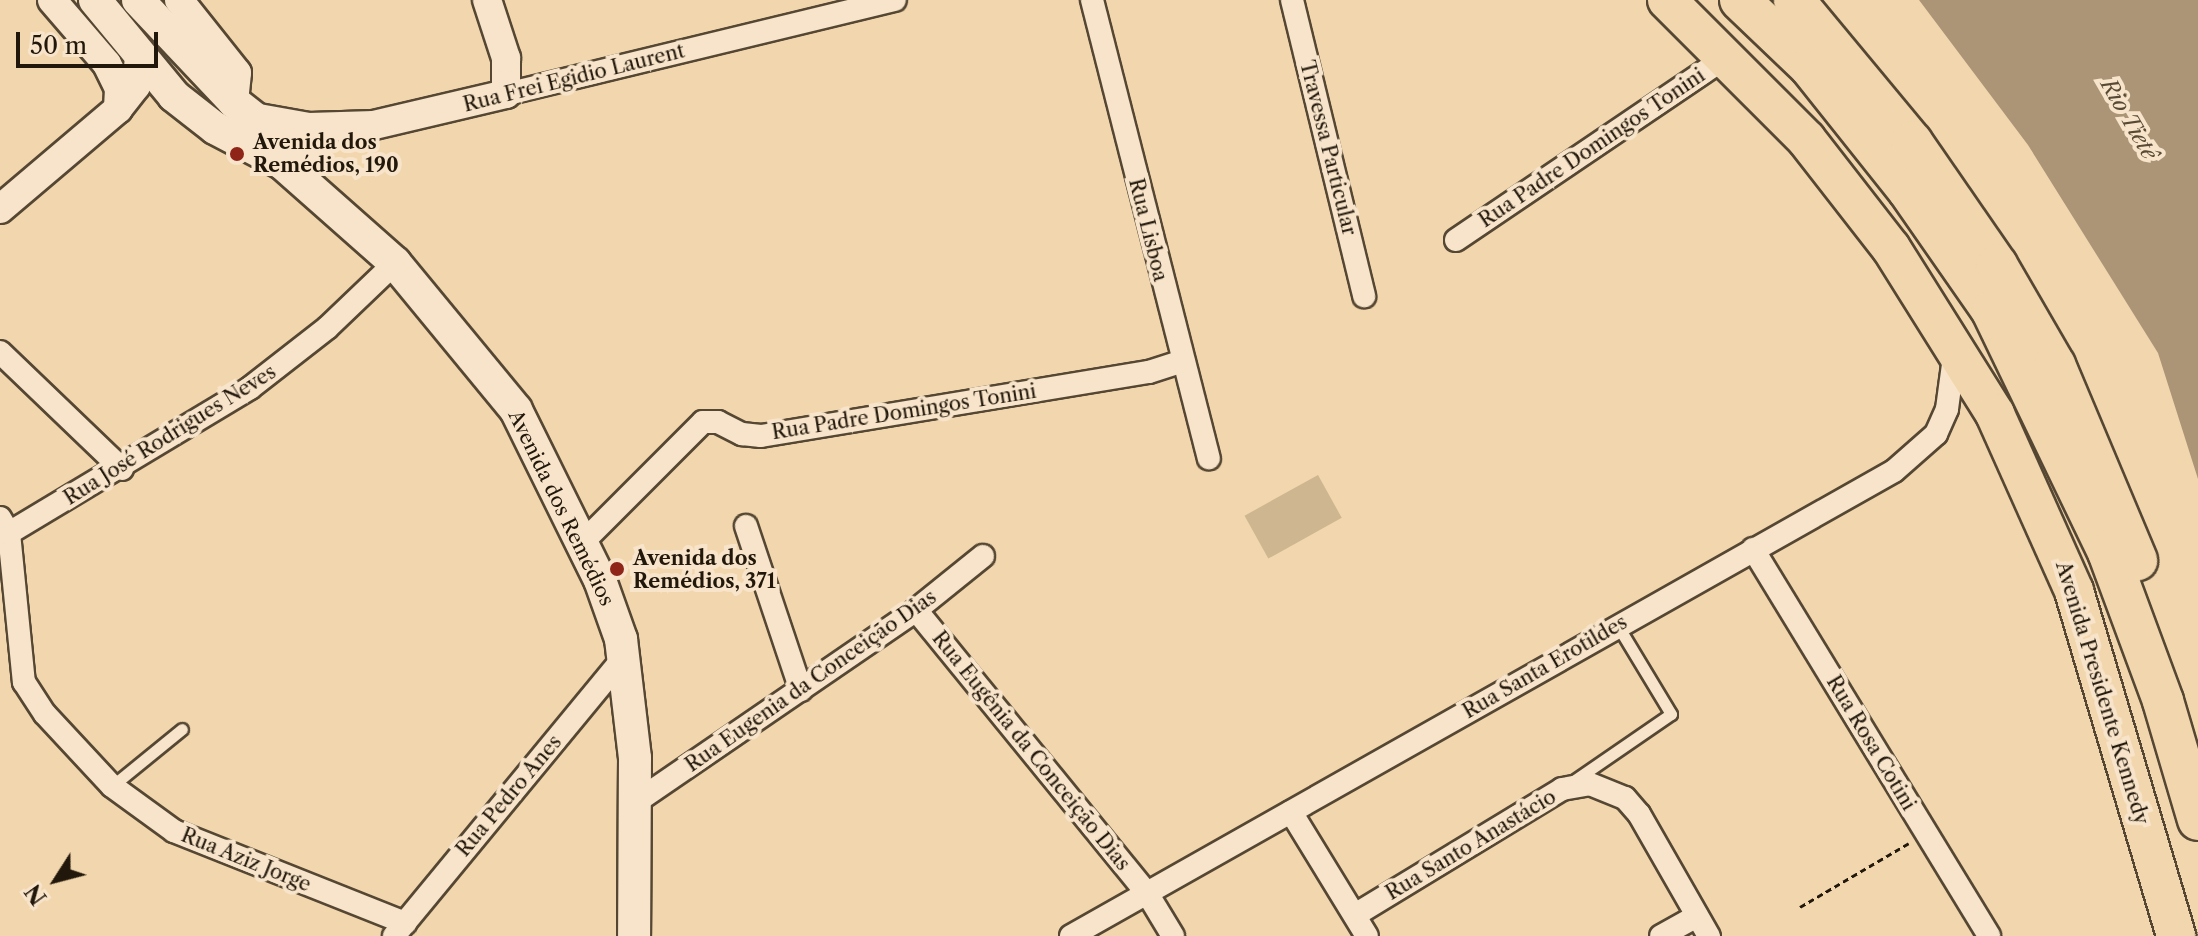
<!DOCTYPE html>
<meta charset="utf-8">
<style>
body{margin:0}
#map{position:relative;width:2198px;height:936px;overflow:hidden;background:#f2d6ad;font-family:"Libre Caslon Text",serif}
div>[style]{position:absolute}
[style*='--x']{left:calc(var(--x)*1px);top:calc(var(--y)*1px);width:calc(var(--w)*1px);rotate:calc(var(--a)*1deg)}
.green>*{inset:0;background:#ceb691;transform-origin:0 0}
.water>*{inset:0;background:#ab9576}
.path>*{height:3px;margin-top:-1.5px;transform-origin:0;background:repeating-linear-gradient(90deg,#21170a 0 6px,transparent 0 10px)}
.roads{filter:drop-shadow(2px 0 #554733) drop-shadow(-2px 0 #554733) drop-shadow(0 2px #554733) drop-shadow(0 -2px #554733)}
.service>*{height:11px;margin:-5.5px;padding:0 5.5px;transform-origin:5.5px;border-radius:5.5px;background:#f7e4ca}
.minor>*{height:22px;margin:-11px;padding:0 11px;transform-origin:11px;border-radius:11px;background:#f7e4ca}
.tertiary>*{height:28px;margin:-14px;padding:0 14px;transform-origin:14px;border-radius:14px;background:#f7e4ca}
.secondary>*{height:32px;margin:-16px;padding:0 16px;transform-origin:16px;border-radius:16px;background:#f7e4ca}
.trunk>*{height:38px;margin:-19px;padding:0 19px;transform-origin:19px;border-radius:19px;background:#f2d6ad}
.motorway>*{height:40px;margin:-20px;padding:0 20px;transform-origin:20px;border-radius:20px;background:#f2d6ad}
.dots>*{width:22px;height:22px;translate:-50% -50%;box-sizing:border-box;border:4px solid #f7e4ca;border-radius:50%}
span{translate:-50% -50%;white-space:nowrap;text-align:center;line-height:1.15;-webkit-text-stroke:8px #f7e4ca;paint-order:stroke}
.street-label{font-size:20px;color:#21170a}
.poi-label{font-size:20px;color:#21170a;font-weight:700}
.left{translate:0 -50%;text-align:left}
.water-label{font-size:22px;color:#584935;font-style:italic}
.north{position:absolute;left:16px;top:840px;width:80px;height:80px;-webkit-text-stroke:6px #f7e4ca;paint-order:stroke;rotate:234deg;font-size:22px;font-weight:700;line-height:32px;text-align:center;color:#21170a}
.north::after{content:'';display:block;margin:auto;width:28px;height:36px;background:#21170a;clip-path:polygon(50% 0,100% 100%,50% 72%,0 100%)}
.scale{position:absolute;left:16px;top:32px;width:142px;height:36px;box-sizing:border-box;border:4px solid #21170a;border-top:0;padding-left:10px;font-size:24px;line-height:28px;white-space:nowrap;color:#21170a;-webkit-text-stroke:6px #f7e4ca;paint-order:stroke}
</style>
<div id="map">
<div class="green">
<div style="left:1318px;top:475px;width:49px;height:84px;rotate:61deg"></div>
</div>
<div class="water">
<div style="clip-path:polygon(1919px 0,2198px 0,2198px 479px,2158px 353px,2028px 145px)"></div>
</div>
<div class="path">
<div style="--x:1800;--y:907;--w:126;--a:-30.4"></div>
</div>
<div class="roads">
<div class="service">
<div style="--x:1572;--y:782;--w:120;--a:-34.5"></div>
<div style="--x:1671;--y:714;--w:103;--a:-121.1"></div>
<div style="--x:112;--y:786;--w:90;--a:-39.2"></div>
</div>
<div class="minor">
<div style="--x:1092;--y:0;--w:473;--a:75.7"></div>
<div style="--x:1292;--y:0;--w:305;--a:76.3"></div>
<div style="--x:506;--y:94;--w:400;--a:-13.6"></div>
<div style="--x:1456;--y:240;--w:328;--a:-34.1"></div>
<div style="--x:0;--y:352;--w:169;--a:43.8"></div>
<div style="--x:0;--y:518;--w:17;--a:59"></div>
<div style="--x:9;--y:533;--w:150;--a:84.3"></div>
<div style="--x:24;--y:682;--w:38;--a:57"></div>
<div style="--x:45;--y:714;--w:98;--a:47.1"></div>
<div style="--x:112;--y:786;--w:77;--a:36"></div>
<div style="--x:174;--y:831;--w:249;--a:21.7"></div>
<div style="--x:746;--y:526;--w:173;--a:71.5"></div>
<div style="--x:9;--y:533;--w:281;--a:-31"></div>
<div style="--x:250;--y:388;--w:98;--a:-37.9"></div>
<div style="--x:327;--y:328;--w:94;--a:-43.7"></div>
<div style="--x:582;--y:543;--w:171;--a:-45"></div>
<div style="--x:703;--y:422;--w:15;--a:0"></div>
<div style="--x:718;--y:422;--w:27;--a:27"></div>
<div style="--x:742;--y:434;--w:19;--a:6"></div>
<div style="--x:761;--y:436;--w:393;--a:-9.4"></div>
<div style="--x:1149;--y:372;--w:35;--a:-18"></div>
<div style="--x:1753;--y:549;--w:453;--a:58.6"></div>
<div style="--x:916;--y:610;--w:365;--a:50.8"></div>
<div style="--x:1147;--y:893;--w:50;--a:58.8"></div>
<div style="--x:636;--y:802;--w:340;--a:-34.4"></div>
<div style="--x:916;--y:610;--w:86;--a:-38.9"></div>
<div style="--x:1291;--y:812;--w:145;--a:58.5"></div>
<div style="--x:1355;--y:915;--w:242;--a:-31.3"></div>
<div style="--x:1562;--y:789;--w:28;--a:-10"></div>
<div style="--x:1590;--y:784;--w:38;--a:22"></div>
<div style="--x:1625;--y:798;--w:21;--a:49"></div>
<div style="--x:1639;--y:814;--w:141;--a:60.2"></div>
<div style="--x:394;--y:936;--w:363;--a:-50.5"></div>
<div style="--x:1071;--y:936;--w:945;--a:-29.47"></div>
<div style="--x:1894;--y:471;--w:56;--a:-41.4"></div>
<div style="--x:1936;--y:434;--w:27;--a:-66"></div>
<div style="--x:1947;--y:409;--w:60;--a:-82.3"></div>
<div style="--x:1661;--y:936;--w:41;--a:-29.1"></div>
</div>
<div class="tertiary">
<div style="--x:52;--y:0;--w:84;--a:49.3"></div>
<div style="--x:107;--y:64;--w:28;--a:64"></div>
<div style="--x:119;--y:89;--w:20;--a:93"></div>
<div style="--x:179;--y:0;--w:93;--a:51.5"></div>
<div style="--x:237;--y:73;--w:29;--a:96"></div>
<div style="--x:253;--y:117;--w:57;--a:10.1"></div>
<div style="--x:309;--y:127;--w:65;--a:-1.8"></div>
<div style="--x:374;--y:125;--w:136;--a:-13.2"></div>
<div style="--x:506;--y:94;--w:36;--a:-90"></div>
<div style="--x:506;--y:58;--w:61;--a:-108.1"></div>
<div style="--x:0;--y:209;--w:155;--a:-40.3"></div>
<div style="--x:118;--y:109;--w:29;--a:-52"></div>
<div style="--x:136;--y:86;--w:30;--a:-84"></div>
</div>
<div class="secondary">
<div style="--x:95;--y:0;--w:124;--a:50.5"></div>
<div style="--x:174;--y:96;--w:52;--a:38"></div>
<div style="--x:215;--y:128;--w:76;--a:27.6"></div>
<div style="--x:282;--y:163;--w:151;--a:41.5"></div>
<div style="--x:395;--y:263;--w:190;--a:50.5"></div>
<div style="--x:516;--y:410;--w:190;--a:63.7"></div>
<div style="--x:600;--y:580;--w:63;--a:70.4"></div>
<div style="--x:621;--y:639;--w:120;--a:83.3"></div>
<div style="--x:635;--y:758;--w:178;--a:90.3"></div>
<div style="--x:138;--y:0;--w:140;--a:46.7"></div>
<div style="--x:234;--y:102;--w:95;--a:38.2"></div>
</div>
<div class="trunk">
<div style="--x:1667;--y:0;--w:197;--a:45"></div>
<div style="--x:1806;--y:139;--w:138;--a:52.1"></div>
<div style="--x:1891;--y:248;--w:196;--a:57.9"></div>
<div style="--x:1995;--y:414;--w:194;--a:65.9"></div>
<div style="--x:2074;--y:591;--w:360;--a:73.5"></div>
</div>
<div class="motorway">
<div style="--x:1740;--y:0;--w:97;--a:43.7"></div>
<div style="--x:1810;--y:67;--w:157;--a:51.5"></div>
<div style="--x:1908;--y:190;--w:147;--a:55.2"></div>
<div style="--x:1992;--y:311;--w:267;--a:64.3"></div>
<div style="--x:2108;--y:552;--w:159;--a:69.7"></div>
<div style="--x:2163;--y:701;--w:124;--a:73.6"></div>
<div style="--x:1794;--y:0;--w:185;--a:50.3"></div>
<div style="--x:1912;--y:142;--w:150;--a:55.4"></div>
<div style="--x:1997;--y:265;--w:116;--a:59.9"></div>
<div style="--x:2055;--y:365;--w:212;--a:67.2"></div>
</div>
</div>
<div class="dots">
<div style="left:237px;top:154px;background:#8f2418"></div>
<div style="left:617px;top:569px;background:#8f2418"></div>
</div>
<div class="street-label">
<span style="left:574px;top:78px;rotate:-14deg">Rua Frei Egidio Laurent</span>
<span style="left:1328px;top:148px;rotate:76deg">Travessa Particular</span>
<span style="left:1592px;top:148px;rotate:-34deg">Rua Padre Domingos Tonini</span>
<span style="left:1148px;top:230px;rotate:76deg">Rua Lisboa</span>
<span style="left:904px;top:412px;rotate:-9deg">Rua Padre Domingos Tonini</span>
<span style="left:170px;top:435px;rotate:-32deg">Rua José Rodrigues Neves</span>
<span style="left:561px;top:508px;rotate:64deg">Avenida dos Remédios</span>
<span style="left:1545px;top:667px;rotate:-30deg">Rua Santa Erotildes</span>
<span style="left:811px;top:681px;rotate:-35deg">Rua Eugenia da Conceição Dias</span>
<span style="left:2102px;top:693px;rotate:73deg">Avenida Presidente Kennedy</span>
<span style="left:1871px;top:743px;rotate:59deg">Rua Rosa Cotini</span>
<span style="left:1031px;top:751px;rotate:51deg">Rua Eugênia da Conceição Dias</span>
<span style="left:509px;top:796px;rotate:-50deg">Rua Pedro Anes</span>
<span style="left:1471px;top:845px;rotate:-31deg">Rua Santo Anastácio</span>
<span style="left:246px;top:860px;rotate:22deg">Rua Aziz Jorge</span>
</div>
<div class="poi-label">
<span class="left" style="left:253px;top:154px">Avenida dos<br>Remédios, 190</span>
<span class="left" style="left:633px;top:570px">Avenida dos<br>Remédios, 371</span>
</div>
<div class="water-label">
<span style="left:2129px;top:119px;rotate:60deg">Rio Tietê</span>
</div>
<div class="north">N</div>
<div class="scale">50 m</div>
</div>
